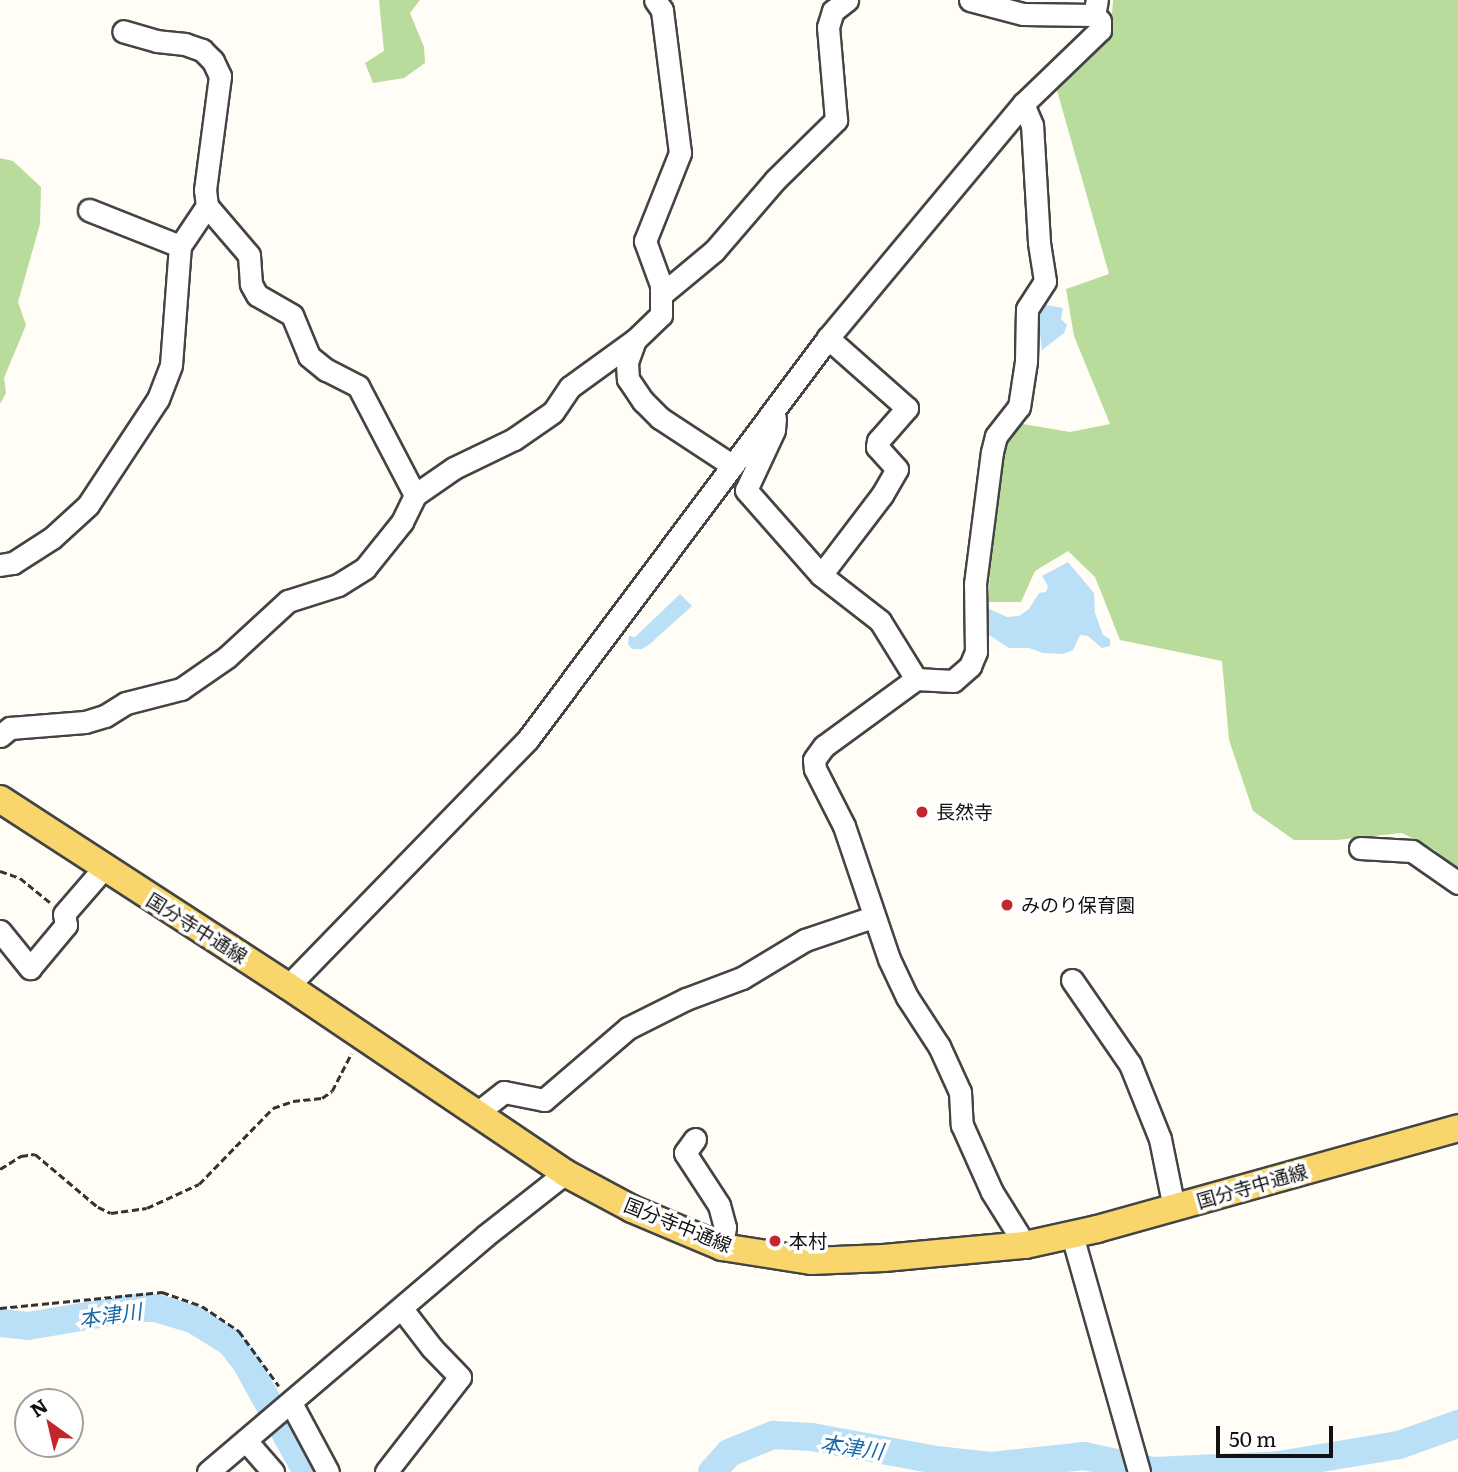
<!DOCTYPE html>
<meta charset="utf-8">
<style>
body{margin:0}
#map{position:relative;width:1458px;height:1472px;overflow:hidden;background:#fffdf5;font-family:Literata,"Noto Sans JP",serif}
div>[style]{position:absolute}
[style*='--x']{left:calc(var(--x)*1px);top:calc(var(--y)*1px);width:calc(var(--w)*1px);rotate:calc(var(--a)*1deg)}
.forest>*{inset:0;background:#b9dc9c}
.water>*{inset:0;background:#b9e0f7}
.river>*{height:28px;margin:-14px;padding:0 14px;transform-origin:14px;border-radius:14px;background:#b9e0f7}
.path>*{height:2.5px;margin-top:-1.25px;transform-origin:0;background:repeating-linear-gradient(90deg,#333 0 7px,transparent 0 10.5px)}
.roads{filter:drop-shadow(2px 0 #444) drop-shadow(-2px 0 #444) drop-shadow(0 2px #444) drop-shadow(0 -2px #444)}
.minor>*{height:21px;margin:-10.5px;padding:0 10.5px;transform-origin:10.5px;border-radius:10.5px;background:#fff}
.major>*{height:26px;margin:-13px;padding:0 13px;transform-origin:13px;border-radius:13px;background:#f9d66b}
.dots>*{width:19px;height:19px;translate:-50% -50%;box-sizing:border-box;border:4px solid #fff;border-radius:50%}
span{translate:-50% -50%;white-space:nowrap;text-align:center;line-height:1.15;-webkit-text-stroke:7px #fff;paint-order:stroke}
.poi-label{font-size:19px;color:#111}
.left{translate:0 -50%;text-align:left}
.street-label{font-size:19px;color:#111}
.water-label{font-size:21px;color:#1768a6;font-style:italic}
.north{position:absolute;left:14px;top:1388px;width:70px;height:70px;box-sizing:border-box;background:#fff;border:2px solid #a0a0a0;border-radius:50%;rotate:326deg;font-size:19px;font-weight:700;line-height:28px;text-align:center;color:#111}
.north::after{content:'';display:block;margin:auto;width:24px;height:32px;background:#c4262e;clip-path:polygon(50% 0,100% 100%,50% 72%,0 100%)}
.scale{position:absolute;left:1216px;top:1426px;width:117px;height:32px;box-sizing:border-box;border:4px solid #111;border-top:0;padding-left:9px;font-size:21px;line-height:24px;white-space:nowrap;color:#111;-webkit-text-stroke:5px #fff;paint-order:stroke}
</style>
<div id="map">
<div class="forest">
<div style="clip-path:polygon(379px 0,420px 0,410px 13px,424px 47px,425px 63px,404px 78px,373px 83px,365px 63px,384px 51px)"></div>
<div style="clip-path:polygon(1113px 0,1458px 0,1458px 871px,1435px 850px,1402px 833px,1337px 840px,1294px 840px,1253px 811px,1229px 740px,1222px 661px,1120px 640px,1095px 577px,1068px 551px,1035px 571px,1021px 602px,988px 602px,998px 453px,1017px 423px,1070px 432px,1110px 424px,1074px 336px,1066px 289px,1109px 274px,1056px 87px,1111px 28px)"></div>
<div style="clip-path:polygon(0 158px,13px 161px,41px 187px,40px 224px,18px 302px,26px 325px,4px 378px,6px 393px,0 404px)"></div>
</div>
<div class="water">
<div style="clip-path:polygon(1041px 304px,1063px 308px,1061px 319px,1067px 325px,1064px 333px,1042px 350px,1037px 307px)"></div>
<div style="clip-path:polygon(1068px 562px,1094px 593px,1095px 613px,1103px 635px,1110px 639px,1110px 646px,1102px 648px,1088px 636px,1080px 635px,1073px 650px,1063px 654px,1043px 653px,1029px 648px,1009px 648px,986px 633px,982px 624px,983px 614px,989px 609px,1007px 617px,1019px 616px,1029px 609px,1039px 593px,1046px 592px,1048px 586px,1042px 576px)"></div>
<div style="clip-path:polygon(680px 594px,692px 606px,651px 643px,642px 649px,632px 649px,628px 644px,629px 636px,635px 637px)"></div>
</div>
<div class="river">
<div style="--x:0;--y:1323;--w:28;--a:6"></div>
<div style="--x:28;--y:1326;--w:108;--a:-9.6"></div>
<div style="--x:134;--y:1308;--w:22;--a:0"></div>
<div style="--x:156;--y:1308;--w:39;--a:17"></div>
<div style="--x:193;--y:1319;--w:44;--a:31.9"></div>
<div style="--x:230;--y:1342;--w:24;--a:52"></div>
<div style="--x:245;--y:1361;--w:127;--a:60.8"></div>
<div style="--x:712;--y:1472;--w:25;--a:-48"></div>
<div style="--x:729;--y:1453;--w:48;--a:-22.2"></div>
<div style="--x:773;--y:1435;--w:39;--a:3"></div>
<div style="--x:812;--y:1437;--w:126;--a:10.5"></div>
<div style="--x:936;--y:1460;--w:55;--a:6.2"></div>
<div style="--x:991;--y:1466;--w:94;--a:-6.1"></div>
<div style="--x:1084;--y:1456;--w:72;--a:12.1"></div>
<div style="--x:1154;--y:1471;--w:125;--a:-2.7"></div>
<div style="--x:1279;--y:1465;--w:122;--a:-9.5"></div>
<div style="--x:1399;--y:1445;--w:63;--a:-19.6"></div>
</div>
<div class="path">
<div style="--x:0;--y:871;--w:21;--a:19"></div>
<div style="--x:20;--y:878;--w:40;--a:39"></div>
<div style="--x:0;--y:1169;--w:25;--a:-32"></div>
<div style="--x:21;--y:1156;--w:14;--a:-8"></div>
<div style="--x:35;--y:1154;--w:82;--a:40.1"></div>
<div style="--x:98;--y:1207;--w:14;--a:25"></div>
<div style="--x:111;--y:1213;--w:36;--a:-8"></div>
<div style="--x:147;--y:1208;--w:57;--a:-24.8"></div>
<div style="--x:199;--y:1184;--w:106;--a:-45.8"></div>
<div style="--x:273;--y:1108;--w:21;--a:-19"></div>
<div style="--x:293;--y:1101;--w:29;--a:-6"></div>
<div style="--x:322;--y:1098;--w:12;--a:-35"></div>
<div style="--x:332;--y:1091;--w:42;--a:-62.8"></div>
<div style="--x:0;--y:1308;--w:163;--a:-5.6"></div>
<div style="--x:162;--y:1292;--w:42;--a:19.3"></div>
<div style="--x:202;--y:1306;--w:45;--a:34"></div>
<div style="--x:239;--y:1331;--w:68;--a:54"></div>
</div>
<div class="roads">
<div class="minor">
<div style="--x:970;--y:0;--w:55;--a:14.8"></div>
<div style="--x:1023;--y:14;--w:71;--a:0.8"></div>
<div style="--x:89;--y:210;--w:98;--a:21.6"></div>
<div style="--x:661;--y:295;--w:69;--a:-39.7"></div>
<div style="--x:714;--y:251;--w:94;--a:-49.3"></div>
<div style="--x:775;--y:180;--w:86;--a:-44.5"></div>
<div style="--x:836;--y:120;--w:93;--a:-94.9"></div>
<div style="--x:828;--y:27;--w:17;--a:-73"></div>
<div style="--x:833;--y:11;--w:18;--a:-38"></div>
<div style="--x:635;--y:340;--w:23;--a:110"></div>
<div style="--x:627;--y:362;--w:17;--a:87"></div>
<div style="--x:628;--y:379;--w:27;--a:56"></div>
<div style="--x:643;--y:401;--w:24;--a:45"></div>
<div style="--x:660;--y:418;--w:87;--a:33.3"></div>
<div style="--x:775;--y:418;--w:12;--a:95"></div>
<div style="--x:774;--y:430;--w:66;--a:115"></div>
<div style="--x:746;--y:490;--w:113;--a:48.6"></div>
<div style="--x:821;--y:575;--w:75;--a:37.9"></div>
<div style="--x:880;--y:621;--w:68;--a:58.2"></div>
<div style="--x:916;--y:679;--w:114;--a:143.9"></div>
<div style="--x:824;--y:746;--w:17;--a:126"></div>
<div style="--x:814;--y:760;--w:9;--a:84"></div>
<div style="--x:815;--y:769;--w:64;--a:63"></div>
<div style="--x:844;--y:826;--w:140;--a:71.3"></div>
<div style="--x:889;--y:959;--w:42;--a:64.7"></div>
<div style="--x:907;--y:997;--w:59;--a:56.9"></div>
<div style="--x:939;--y:1046;--w:51;--a:65.5"></div>
<div style="--x:960;--y:1092;--w:33;--a:87"></div>
<div style="--x:962;--y:1125;--w:73;--a:65.9"></div>
<div style="--x:992;--y:1192;--w:62;--a:58.1"></div>
<div style="--x:415;--y:495;--w:47;--a:-34.7"></div>
<div style="--x:454;--y:468;--w:67;--a:-25.8"></div>
<div style="--x:514;--y:439;--w:47;--a:-34.7"></div>
<div style="--x:553;--y:412;--w:30;--a:-56"></div>
<div style="--x:570;--y:387;--w:80;--a:-35.9"></div>
<div style="--x:635;--y:340;--w:36;--a:-44"></div>
<div style="--x:661;--y:315;--w:30;--a:-90"></div>
<div style="--x:661;--y:285;--w:47;--a:-110"></div>
<div style="--x:645;--y:241;--w:95;--a:-68.3"></div>
<div style="--x:680;--y:153;--w:144;--a:-97.2"></div>
<div style="--x:662;--y:10;--w:12;--a:-125"></div>
<div style="--x:0;--y:565;--w:13;--a:-9"></div>
<div style="--x:13;--y:563;--w:46;--a:-32.7"></div>
<div style="--x:52;--y:538;--w:49;--a:-42.5"></div>
<div style="--x:88;--y:505;--w:127;--a:-56.6"></div>
<div style="--x:158;--y:399;--w:36;--a:-69"></div>
<div style="--x:171;--y:365;--w:119;--a:-85.7"></div>
<div style="--x:180;--y:246;--w:48;--a:-56"></div>
<div style="--x:821;--y:575;--w:101;--a:-52.7"></div>
<div style="--x:882;--y:495;--w:30;--a:-60"></div>
<div style="--x:897;--y:469;--w:30;--a:-132"></div>
<div style="--x:877;--y:447;--w:6;--a:-81"></div>
<div style="--x:878;--y:441;--w:44;--a:-48.7"></div>
<div style="--x:907;--y:408;--w:106;--a:-138.5"></div>
<div style="--x:916;--y:679;--w:37;--a:3"></div>
<div style="--x:953;--y:681;--w:23;--a:-41"></div>
<div style="--x:970;--y:666;--w:15;--a:-67"></div>
<div style="--x:976;--y:652;--w:68;--a:-90.8"></div>
<div style="--x:975;--y:584;--w:133;--a:-82.7"></div>
<div style="--x:992;--y:452;--w:16;--a:-76"></div>
<div style="--x:996;--y:436;--w:37;--a:-52"></div>
<div style="--x:1019;--y:407;--w:47;--a:-81.3"></div>
<div style="--x:1026;--y:361;--w:52;--a:-88.9"></div>
<div style="--x:1027;--y:309;--w:33;--a:-57"></div>
<div style="--x:1045;--y:281;--w:39;--a:-99"></div>
<div style="--x:1039;--y:242;--w:117;--a:-93.4"></div>
<div style="--x:1032;--y:125;--w:23;--a:-113"></div>
<div style="--x:0;--y:736;--w:13;--a:-39"></div>
<div style="--x:10;--y:728;--w:75;--a:-4.6"></div>
<div style="--x:85;--y:722;--w:21;--a:-17"></div>
<div style="--x:105;--y:716;--w:25;--a:-32"></div>
<div style="--x:126;--y:703;--w:57;--a:-14.3"></div>
<div style="--x:181;--y:689;--w:56;--a:-34.8"></div>
<div style="--x:227;--y:657;--w:83;--a:-42.6"></div>
<div style="--x:288;--y:601;--w:52;--a:-17.7"></div>
<div style="--x:338;--y:585;--w:32;--a:-32"></div>
<div style="--x:365;--y:568;--w:59;--a:-51.2"></div>
<div style="--x:402;--y:522;--w:30;--a:-64"></div>
<div style="--x:415;--y:495;--w:123;--a:-117.6"></div>
<div style="--x:358;--y:386;--w:36;--a:-153"></div>
<div style="--x:326;--y:370;--w:22;--a:-141"></div>
<div style="--x:309;--y:356;--w:44;--a:-112.5"></div>
<div style="--x:292;--y:315;--w:40;--a:-150.3"></div>
<div style="--x:257;--y:295;--w:13;--a:-119"></div>
<div style="--x:251;--y:284;--w:29;--a:-94"></div>
<div style="--x:249;--y:255;--w:65;--a:-130.6"></div>
<div style="--x:207;--y:206;--w:16;--a:-97"></div>
<div style="--x:205;--y:190;--w:115;--a:-82.5"></div>
<div style="--x:220;--y:76;--w:17;--a:-115"></div>
<div style="--x:213;--y:61;--w:16;--a:-135"></div>
<div style="--x:202;--y:50;--w:18;--a:-161"></div>
<div style="--x:185;--y:44;--w:28;--a:-174"></div>
<div style="--x:157;--y:41;--w:35;--a:-164"></div>
<div style="--x:1360;--y:848;--w:52;--a:3.3"></div>
<div style="--x:1412;--y:851;--w:56;--a:34.8"></div>
<div style="--x:0;--y:931;--w:48;--a:51"></div>
<div style="--x:30;--y:968;--w:56;--a:-50.1"></div>
<div style="--x:66;--y:925;--w:11;--a:-100"></div>
<div style="--x:64;--y:914;--w:60;--a:-49.1"></div>
<div style="--x:1072;--y:980;--w:102;--a:55.4"></div>
<div style="--x:1130;--y:1064;--w:81;--a:68.2"></div>
<div style="--x:1160;--y:1139;--w:70;--a:78.5"></div>
<div style="--x:288;--y:986;--w:344;--a:-45.8"></div>
<div style="--x:528;--y:739;--w:501;--a:-53.2"></div>
<div style="--x:828;--y:338;--w:305;--a:-50.2"></div>
<div style="--x:1023;--y:104;--w:107;--a:-43.9"></div>
<div style="--x:1100;--y:30;--w:9;--a:-90"></div>
<div style="--x:1100;--y:21;--w:8;--a:-135"></div>
<div style="--x:1094;--y:15;--w:15;--a:-79"></div>
<div style="--x:477;--y:1113;--w:34;--a:-38"></div>
<div style="--x:504;--y:1092;--w:41;--a:11.3"></div>
<div style="--x:544;--y:1100;--w:111;--a:-40.6"></div>
<div style="--x:628;--y:1028;--w:65;--a:-26.6"></div>
<div style="--x:686;--y:999;--w:60;--a:-20.6"></div>
<div style="--x:742;--y:978;--w:74;--a:-31.1"></div>
<div style="--x:805;--y:940;--w:72;--a:-18.7"></div>
<div style="--x:695;--y:1139;--w:17;--a:126"></div>
<div style="--x:685;--y:1153;--w:62;--a:56.8"></div>
<div style="--x:719;--y:1205;--w:23;--a:75"></div>
<div style="--x:725;--y:1227;--w:20;--a:99"></div>
<div style="--x:1072;--y:1235;--w:246;--a:74.2"></div>
<div style="--x:291;--y:1403;--w:78;--a:61.8"></div>
<div style="--x:247;--y:1442;--w:40;--a:49"></div>
<div style="--x:208;--y:1472;--w:364;--a:-40.4"></div>
<div style="--x:485;--y:1236;--w:102;--a:-38.2"></div>
<div style="--x:386;--y:1472;--w:120;--a:-52.1"></div>
<div style="--x:460;--y:1377;--w:40;--a:-134"></div>
<div style="--x:432;--y:1348;--w:49;--a:-127.6"></div>
</div>
<div class="major">
<div style="--x:0;--y:799;--w:343;--a:33"></div>
<div style="--x:288;--y:986;--w:334;--a:34"></div>
<div style="--x:565;--y:1173;--w:76;--a:28.2"></div>
<div style="--x:632;--y:1209;--w:98;--a:22.9"></div>
<div style="--x:722;--y:1247;--w:90;--a:8.9"></div>
<div style="--x:811;--y:1261;--w:73;--a:-2.4"></div>
<div style="--x:884;--y:1258;--w:142;--a:-5.3"></div>
<div style="--x:1025;--y:1245;--w:74;--a:-12.5"></div>
<div style="--x:1097;--y:1229;--w:375;--a:-15.6"></div>
</div>
</div>
<div class="dots">
<div style="left:922px;top:812px;background:#c4262e"></div>
<div style="left:1007px;top:905px;background:#c4262e"></div>
<div style="left:775px;top:1241px;background:#c4262e"></div>
</div>
<div class="poi-label">
<span class="left" style="left:936px;top:812px">長然寺</span>
<span class="left" style="left:1021px;top:905px">みのり保育園</span>
<span class="left" style="left:789px;top:1241px">本村</span>
</div>
<div class="street-label">
<span style="left:197px;top:928px;rotate:32deg">国分寺中通線</span>
<span style="left:1252px;top:1186px;rotate:-16deg">国分寺中通線</span>
<span style="left:678px;top:1225px;rotate:22deg">国分寺中通線</span>
</div>
<div class="water-label">
<span style="left:110px;top:1314px;rotate:-8deg">本津川</span>
<span style="left:852px;top:1446px;rotate:8deg">本津川</span>
</div>
<div class="north">N</div>
<div class="scale">50 m</div>
</div>
